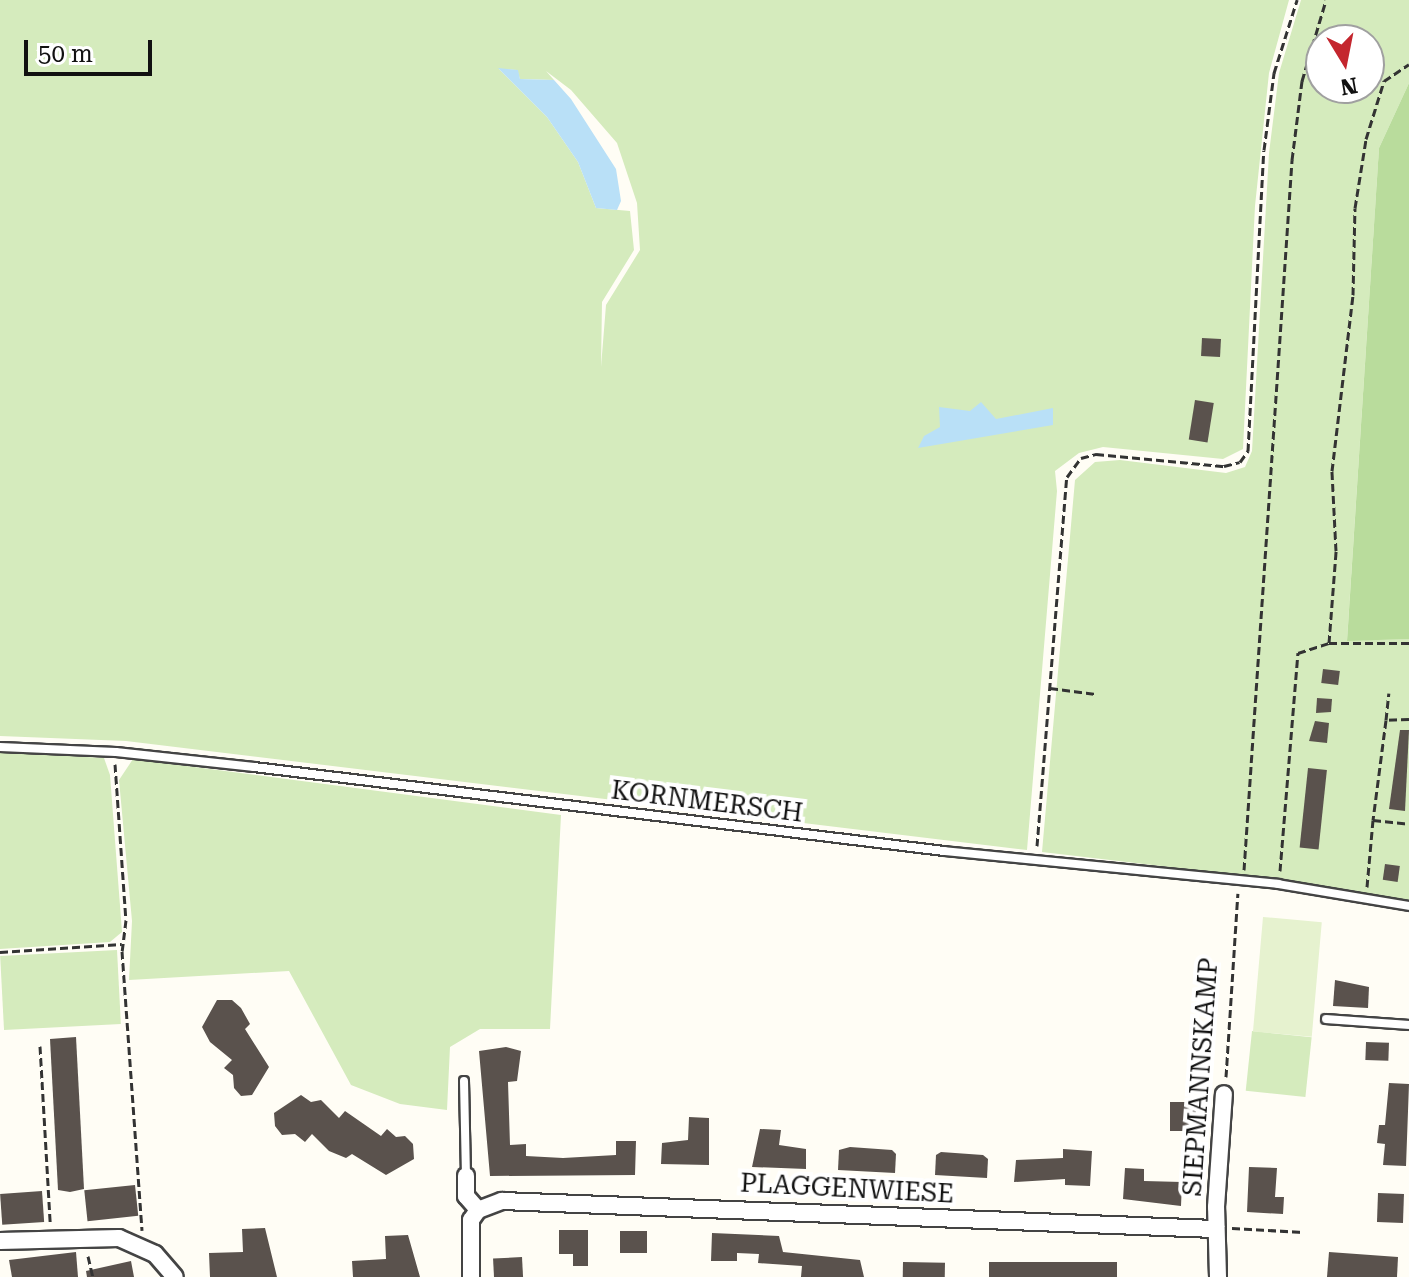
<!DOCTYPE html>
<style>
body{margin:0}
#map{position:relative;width:1409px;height:1277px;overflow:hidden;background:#fffdf5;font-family:"Roboto Serif",serif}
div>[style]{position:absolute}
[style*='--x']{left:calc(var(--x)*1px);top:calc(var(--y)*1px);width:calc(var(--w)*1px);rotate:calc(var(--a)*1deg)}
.green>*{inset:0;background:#d5ebbd;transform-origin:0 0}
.forest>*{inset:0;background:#b9dc9c}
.pitch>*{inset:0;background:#e6f2cf;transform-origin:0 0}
.water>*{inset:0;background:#b9e0f7}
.building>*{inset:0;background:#5a524d;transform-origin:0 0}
.path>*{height:3px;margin-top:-1.5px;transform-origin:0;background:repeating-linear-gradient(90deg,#333 0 8px,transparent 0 12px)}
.roads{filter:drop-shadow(2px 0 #444) drop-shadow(-2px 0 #444) drop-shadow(0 2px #444) drop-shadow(0 -2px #444)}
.lane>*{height:8px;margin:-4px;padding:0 4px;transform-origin:4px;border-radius:4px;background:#fff}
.street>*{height:16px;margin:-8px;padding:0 8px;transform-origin:8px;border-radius:8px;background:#fff}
span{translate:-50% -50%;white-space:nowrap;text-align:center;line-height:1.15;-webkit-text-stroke:8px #fff;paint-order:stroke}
.street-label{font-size:26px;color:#111}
.north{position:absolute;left:1305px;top:24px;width:80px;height:80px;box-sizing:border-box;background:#fff;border:2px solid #a0a0a0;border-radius:50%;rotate:170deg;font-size:22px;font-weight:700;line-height:32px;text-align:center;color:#111}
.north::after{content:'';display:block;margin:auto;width:28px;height:36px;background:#c4262e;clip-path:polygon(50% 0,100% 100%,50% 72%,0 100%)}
.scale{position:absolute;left:24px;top:40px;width:128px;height:36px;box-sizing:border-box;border:4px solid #111;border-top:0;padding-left:10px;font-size:24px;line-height:28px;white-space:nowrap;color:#111;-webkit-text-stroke:6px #fff;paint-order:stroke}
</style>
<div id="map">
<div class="green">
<div style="clip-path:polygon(evenodd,0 0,1289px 0,1269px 73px,1255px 206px,1243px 449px,1223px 459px,1103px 447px,1079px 453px,1055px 471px,1057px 491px,1027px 850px,126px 741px,0 736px,0 0,499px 69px,517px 70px,520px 79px,554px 80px,546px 71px,571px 90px,617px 143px,637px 203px,640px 250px,606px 305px,601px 367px,602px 302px,634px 250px,630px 211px,596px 208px,578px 162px,547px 117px,499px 69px)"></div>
<div style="clip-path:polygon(evenodd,1301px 0,1409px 0,1409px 83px,1379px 148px,1347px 640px,1409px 639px,1409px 902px,1229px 874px,1042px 852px,1075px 480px,1095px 462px,1120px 460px,1226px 473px,1245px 467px,1252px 451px,1269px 153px,1279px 73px,1301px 0,1321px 40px,1369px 40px,1369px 88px,1321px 88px,1321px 40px)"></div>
<div style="clip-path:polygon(0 752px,104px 758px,110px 775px,122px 932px,110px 942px,0 949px)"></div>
<div style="clip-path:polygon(133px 759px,561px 815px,550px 1029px,480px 1029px,450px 1047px,447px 1110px,400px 1104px,351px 1085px,289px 971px,129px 980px,132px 921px,119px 780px)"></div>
<div style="left:117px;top:950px;width:74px;height:117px;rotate:87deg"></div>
<div style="left:1252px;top:1031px;width:60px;height:60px;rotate:6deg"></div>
</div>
<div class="forest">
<div style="clip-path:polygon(1409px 83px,1409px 639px,1347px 641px,1379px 148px)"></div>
</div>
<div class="pitch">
<div style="left:1263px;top:917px;width:59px;height:115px;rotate:5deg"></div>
</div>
<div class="water">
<div style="clip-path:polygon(498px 68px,518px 70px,520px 79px,554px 80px,571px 99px,616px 169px,621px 201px,617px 210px,596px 208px,578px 162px,547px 117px)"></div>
<div style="clip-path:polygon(981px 402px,996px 419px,1053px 408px,1053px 425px,918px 448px,924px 436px,940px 427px,939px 407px,970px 411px)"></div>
</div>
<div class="building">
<div style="left:1202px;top:338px;width:19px;height:18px;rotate:3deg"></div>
<div style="left:1195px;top:400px;width:19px;height:40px;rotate:9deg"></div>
<div style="left:1323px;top:669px;width:17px;height:14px;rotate:7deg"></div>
<div style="clip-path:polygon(1317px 698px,1332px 699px,1331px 712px,1316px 713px)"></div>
<div style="clip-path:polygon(1315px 721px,1329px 723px,1327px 743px,1309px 741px)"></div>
<div style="clip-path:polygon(1400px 730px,1409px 730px,1405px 811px,1389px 809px)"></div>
<div style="left:1308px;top:768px;width:19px;height:80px;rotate:6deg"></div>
<div style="left:1385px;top:864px;width:15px;height:16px;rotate:8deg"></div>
<div style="clip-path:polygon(1335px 980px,1369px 987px,1368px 1008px,1333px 1006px)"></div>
<div style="clip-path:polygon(217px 1000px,232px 1000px,241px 1008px,250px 1024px,245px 1029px,269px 1067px,252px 1095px,241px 1096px,234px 1088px,233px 1075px,224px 1068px,232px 1060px,210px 1042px,202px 1027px)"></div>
<div style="clip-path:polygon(76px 1037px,84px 1189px,70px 1192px,58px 1190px,50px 1039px)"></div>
<div style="left:1366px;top:1042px;width:23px;height:18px;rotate:2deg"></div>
<div style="clip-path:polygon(506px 1047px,521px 1051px,517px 1081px,508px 1082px,510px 1145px,526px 1144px,526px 1156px,563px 1158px,616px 1155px,616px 1141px,636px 1141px,635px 1175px,490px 1176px,479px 1051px)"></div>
<div style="clip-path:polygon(1389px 1083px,1409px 1084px,1406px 1166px,1383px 1165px,1385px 1144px,1377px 1143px,1379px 1125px,1385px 1125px)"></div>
<div style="clip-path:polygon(301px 1095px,311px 1102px,321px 1100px,339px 1118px,345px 1111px,381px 1136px,387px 1129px,396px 1137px,405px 1136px,413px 1144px,414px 1159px,386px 1175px,352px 1154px,346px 1158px,329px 1151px,312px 1134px,305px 1142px,295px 1134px,282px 1135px,275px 1126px,274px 1113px)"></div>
<div style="left:1170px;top:1102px;width:26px;height:29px"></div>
<div style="clip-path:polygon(689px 1117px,709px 1118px,709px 1165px,661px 1164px,662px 1143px,688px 1140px)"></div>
<div style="clip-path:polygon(760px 1129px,781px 1130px,779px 1145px,806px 1149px,806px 1169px,752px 1167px)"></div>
<div style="clip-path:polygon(850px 1147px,892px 1150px,896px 1154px,895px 1173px,838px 1170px,839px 1150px)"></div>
<div style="clip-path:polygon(1063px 1149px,1092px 1151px,1090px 1186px,1065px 1185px,1065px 1179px,1014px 1182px,1016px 1160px,1063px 1158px)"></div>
<div style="clip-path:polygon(941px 1152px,983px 1155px,988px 1159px,987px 1178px,935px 1175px,936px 1155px)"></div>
<div style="clip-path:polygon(1249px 1167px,1277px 1168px,1275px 1197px,1284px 1197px,1283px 1214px,1247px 1212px)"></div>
<div style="clip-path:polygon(1125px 1168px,1144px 1169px,1144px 1181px,1182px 1182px,1181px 1206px,1123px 1199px)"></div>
<div style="left:135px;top:1185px;width:31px;height:51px;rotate:84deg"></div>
<div style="left:42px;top:1191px;width:31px;height:42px;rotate:86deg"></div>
<div style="left:1378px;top:1193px;width:26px;height:29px;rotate:2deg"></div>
<div style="clip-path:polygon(265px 1228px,277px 1277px,210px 1277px,209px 1253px,243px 1252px,242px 1229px)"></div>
<div style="clip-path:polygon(559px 1230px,588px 1230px,588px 1266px,573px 1266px,573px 1254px,559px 1254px)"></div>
<div style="left:620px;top:1231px;width:27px;height:22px"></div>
<div style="clip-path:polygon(712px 1233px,779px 1236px,783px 1252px,860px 1260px,864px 1277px,801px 1277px,802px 1266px,758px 1263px,759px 1254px,737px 1253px,737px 1261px,711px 1261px)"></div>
<div style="clip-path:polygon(408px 1235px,420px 1277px,353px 1277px,352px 1261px,386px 1259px,385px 1236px)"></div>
<div style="clip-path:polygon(76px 1252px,78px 1277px,12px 1277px,9px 1260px)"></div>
<div style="clip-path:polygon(1329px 1252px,1398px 1257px,1397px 1277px,1327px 1277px)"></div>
<div style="left:522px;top:1257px;width:20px;height:29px;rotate:87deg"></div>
<div style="clip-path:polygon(131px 1261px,134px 1277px,87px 1277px,86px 1271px)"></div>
<div style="left:903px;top:1262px;width:42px;height:15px;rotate:1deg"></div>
<div style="left:1117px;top:1262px;width:15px;height:128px;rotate:90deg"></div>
</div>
<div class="path">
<div style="--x:1329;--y:643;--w:92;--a:-85.6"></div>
<div style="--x:1336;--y:551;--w:80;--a:-92.9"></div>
<div style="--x:1332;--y:471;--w:177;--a:-83.2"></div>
<div style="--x:1353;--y:295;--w:87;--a:-88.7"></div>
<div style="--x:1355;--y:208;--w:70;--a:-80.9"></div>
<div style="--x:1366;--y:139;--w:61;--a:-72.8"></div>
<div style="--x:1384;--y:81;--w:30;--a:-34"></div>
<div style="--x:1050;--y:688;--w:46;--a:7.4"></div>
<div style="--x:1409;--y:719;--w:23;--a:178"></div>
<div style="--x:1386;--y:720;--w:101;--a:97.4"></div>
<div style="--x:1373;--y:820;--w:36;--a:6"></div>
<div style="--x:1386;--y:720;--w:27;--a:-84"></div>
<div style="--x:115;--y:764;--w:156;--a:86"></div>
<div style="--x:126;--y:920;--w:31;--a:97"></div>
<div style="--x:122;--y:951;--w:280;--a:85.9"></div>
<div style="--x:1037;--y:846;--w:370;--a:-85.4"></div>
<div style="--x:1067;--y:477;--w:24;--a:-54"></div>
<div style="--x:1081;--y:458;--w:16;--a:-15"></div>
<div style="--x:1096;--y:454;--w:129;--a:5.4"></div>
<div style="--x:1224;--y:466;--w:16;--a:-14"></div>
<div style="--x:1240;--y:462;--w:14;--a:-54"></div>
<div style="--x:1248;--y:451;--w:301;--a:-87"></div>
<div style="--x:1264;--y:150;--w:78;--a:-82.6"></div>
<div style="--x:1274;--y:73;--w:77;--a:-72.5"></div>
<div style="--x:1244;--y:870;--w:712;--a:-86.13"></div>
<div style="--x:1292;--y:160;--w:80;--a:-82.8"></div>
<div style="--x:1302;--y:81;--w:84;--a:-73.5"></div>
<div style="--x:1280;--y:871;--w:219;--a:-85.3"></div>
<div style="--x:1298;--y:653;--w:33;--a:-18"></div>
<div style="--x:1329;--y:643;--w:80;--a:0"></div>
<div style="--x:1367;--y:887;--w:67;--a:-84.9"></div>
<div style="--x:0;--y:952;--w:122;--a:-3.8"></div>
<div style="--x:40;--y:1046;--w:176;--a:86.7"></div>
<div style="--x:1226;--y:1077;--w:184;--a:-86.3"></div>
<div style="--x:1232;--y:1228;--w:71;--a:3.2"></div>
<div style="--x:88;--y:1256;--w:22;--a:77"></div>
</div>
<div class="roads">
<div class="lane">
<div style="--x:0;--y:747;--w:116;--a:2.5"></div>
<div style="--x:116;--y:752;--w:139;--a:6.2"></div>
<div style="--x:254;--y:767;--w:695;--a:6.94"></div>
<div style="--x:944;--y:851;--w:336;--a:5.6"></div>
<div style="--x:1278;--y:884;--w:133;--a:9.5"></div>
<div style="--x:1326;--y:1019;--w:83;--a:4.1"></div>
<div style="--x:464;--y:1081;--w:95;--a:88.8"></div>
</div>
<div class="street">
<div style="--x:466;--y:1176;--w:20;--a:90"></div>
<div style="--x:466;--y:1196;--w:18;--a:49"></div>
<div style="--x:0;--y:1241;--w:119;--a:-1.4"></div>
<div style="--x:119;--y:1238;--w:39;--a:24"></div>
<div style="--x:155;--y:1254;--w:30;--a:49"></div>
<div style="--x:471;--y:1277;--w:57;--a:-90"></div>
<div style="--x:471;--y:1220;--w:12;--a:-55"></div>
<div style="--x:478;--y:1210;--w:26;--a:-21"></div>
<div style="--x:502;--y:1201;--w:715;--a:2.25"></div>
<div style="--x:1218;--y:1277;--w:70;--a:-91.6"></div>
<div style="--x:1216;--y:1207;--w:113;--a:-86"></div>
</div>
</div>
<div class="street-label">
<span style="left:707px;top:802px;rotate:7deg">KORNMERSCH</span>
<span style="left:1201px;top:1077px;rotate:-86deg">SIEPMANNSKAMP</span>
<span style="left:847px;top:1189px;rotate:3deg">PLAGGENWIESE</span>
</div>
<div class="north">N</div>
<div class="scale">50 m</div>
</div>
